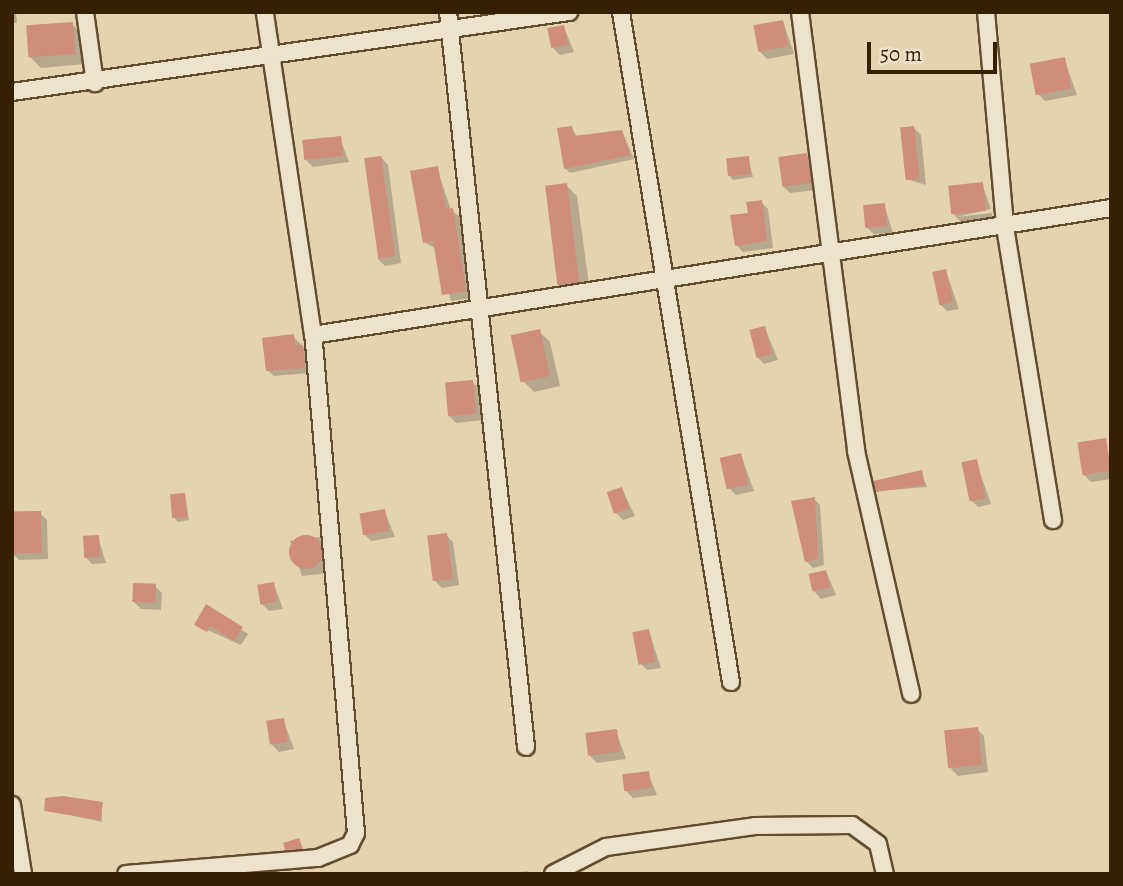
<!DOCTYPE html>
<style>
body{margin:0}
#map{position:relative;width:1123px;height:886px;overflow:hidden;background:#e4d3af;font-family:Alegreya,serif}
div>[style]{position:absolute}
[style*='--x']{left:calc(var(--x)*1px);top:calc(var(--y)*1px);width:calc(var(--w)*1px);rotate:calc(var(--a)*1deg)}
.shadow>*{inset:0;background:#0003}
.building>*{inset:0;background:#cf8d7a;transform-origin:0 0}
.round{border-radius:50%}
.roads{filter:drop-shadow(2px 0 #624d2f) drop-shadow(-2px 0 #624d2f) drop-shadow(0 2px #624d2f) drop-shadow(0 -2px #624d2f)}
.street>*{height:16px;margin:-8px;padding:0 8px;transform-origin:8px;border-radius:8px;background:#ede2cb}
span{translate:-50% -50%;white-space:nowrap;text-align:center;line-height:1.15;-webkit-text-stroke:7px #ede2cb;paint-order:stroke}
.frame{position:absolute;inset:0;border:14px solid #362004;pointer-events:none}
.scale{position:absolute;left:867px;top:42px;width:130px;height:32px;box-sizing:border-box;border:4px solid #362004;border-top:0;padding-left:9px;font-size:21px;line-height:24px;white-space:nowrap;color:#362004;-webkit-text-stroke:5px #ede2cb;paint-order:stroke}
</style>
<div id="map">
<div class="shadow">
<div style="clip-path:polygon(12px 12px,16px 12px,17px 23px,12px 23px)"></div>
<div style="clip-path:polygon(783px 21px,794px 54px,767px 59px,760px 52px)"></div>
<div style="clip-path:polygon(72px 24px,83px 35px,85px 64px,41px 68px,30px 57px)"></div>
<div style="clip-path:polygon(564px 27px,574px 52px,560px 55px,553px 48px)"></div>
<div style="clip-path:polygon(1064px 58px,1077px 95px,1045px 101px,1038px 94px)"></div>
<div style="clip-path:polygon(572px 128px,577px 137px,622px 131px,634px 159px,570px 173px,565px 168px)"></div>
<div style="clip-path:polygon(914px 128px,921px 135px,926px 185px,906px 179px)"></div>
<div style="clip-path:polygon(340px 138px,349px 162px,313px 167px,306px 160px)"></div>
<div style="clip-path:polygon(807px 155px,817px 190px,790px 193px,783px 186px)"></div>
<div style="clip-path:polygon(381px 157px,388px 165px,401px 263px,385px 266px,378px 259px)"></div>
<div style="clip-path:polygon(748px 158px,753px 177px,733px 180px,730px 177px)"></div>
<div style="clip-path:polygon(437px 168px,451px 210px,460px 217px,472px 298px,451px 301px,436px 249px,424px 242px)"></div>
<div style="clip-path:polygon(982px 184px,991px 209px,957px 217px,992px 213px,992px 218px,961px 222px,954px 215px)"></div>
<div style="clip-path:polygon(566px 185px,577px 196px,590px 292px,571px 295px,560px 285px)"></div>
<div style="clip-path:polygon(761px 202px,768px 209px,773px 248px,743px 252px,736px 245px)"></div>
<div style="clip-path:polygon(884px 204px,893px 233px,874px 234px,866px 227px)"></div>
<div style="clip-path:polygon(946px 271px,959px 309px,947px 311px,940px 304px)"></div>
<div style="clip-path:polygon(765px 328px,778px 360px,764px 364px,757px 357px)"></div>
<div style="clip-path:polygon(539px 331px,550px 342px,560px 386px,534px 392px,523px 381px)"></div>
<div style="clip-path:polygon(293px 336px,308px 352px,310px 373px,274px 376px,268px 371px)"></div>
<div style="clip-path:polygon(472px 382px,480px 389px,482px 420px,456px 423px,449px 416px)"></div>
<div style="clip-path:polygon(1105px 440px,1111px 479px,1091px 482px,1084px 475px)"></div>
<div style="clip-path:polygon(741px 455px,754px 491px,736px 495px,729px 488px)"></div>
<div style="clip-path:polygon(976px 461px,991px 504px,978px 507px,971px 500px)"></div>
<div style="clip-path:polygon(921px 472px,927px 487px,878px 491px)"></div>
<div style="clip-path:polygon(622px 489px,635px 516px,623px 520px,616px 513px)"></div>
<div style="clip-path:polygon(185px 494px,189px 520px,178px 522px,175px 519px)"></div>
<div style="clip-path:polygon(814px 499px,820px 505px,824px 565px,813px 568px,807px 562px)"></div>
<div style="clip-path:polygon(384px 510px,395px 537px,371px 541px,364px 534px)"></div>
<div style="clip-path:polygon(40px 513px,47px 520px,48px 559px,19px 560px,12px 553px)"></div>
<div style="clip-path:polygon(446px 535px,453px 542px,459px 585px,442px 588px,435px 581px)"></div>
<div style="clip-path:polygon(98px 537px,106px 563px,92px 564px,85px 557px)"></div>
<div style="clip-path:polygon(319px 537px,326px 544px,329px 573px,302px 576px,290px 541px)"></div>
<div style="clip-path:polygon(826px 571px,836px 595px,821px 599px,814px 591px)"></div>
<div style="clip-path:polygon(274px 584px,283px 609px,269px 611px,262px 604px)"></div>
<div style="clip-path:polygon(155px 586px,162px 593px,161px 610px,141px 609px,134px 602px)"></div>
<div style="clip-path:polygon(207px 607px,248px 634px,241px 645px,196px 625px)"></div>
<div style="clip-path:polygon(649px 631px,661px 668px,647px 670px,640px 663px)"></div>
<div style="clip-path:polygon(283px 719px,294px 749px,279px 752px,272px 745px)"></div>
<div style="clip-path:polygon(977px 729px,984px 736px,988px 772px,958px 776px,951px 769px)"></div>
<div style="clip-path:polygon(616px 731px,626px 759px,597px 763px,590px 756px)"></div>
<div style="clip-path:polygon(648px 773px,657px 795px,633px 798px,626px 791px)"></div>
<div style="clip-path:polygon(102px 803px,102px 822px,46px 810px)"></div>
<div style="clip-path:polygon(299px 840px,304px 851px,286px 849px)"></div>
<div style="clip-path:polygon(527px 871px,529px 874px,510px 874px)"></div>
</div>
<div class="building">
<div style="left:783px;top:20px;width:27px;height:30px;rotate:80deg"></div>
<div style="left:73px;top:22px;width:32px;height:47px;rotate:86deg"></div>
<div style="left:564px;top:25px;width:20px;height:17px;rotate:79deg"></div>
<div style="left:1065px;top:57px;width:32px;height:36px;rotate:79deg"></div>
<div style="clip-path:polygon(572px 126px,574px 136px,622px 130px,630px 155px,564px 169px,557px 128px)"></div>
<div style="left:914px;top:126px;width:53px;height:14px;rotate:84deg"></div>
<div style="left:341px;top:136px;width:20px;height:39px;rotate:84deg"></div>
<div style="left:807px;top:153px;width:30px;height:29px;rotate:82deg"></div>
<div style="left:381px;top:156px;width:101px;height:17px;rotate:82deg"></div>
<div style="left:749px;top:156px;width:18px;height:23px;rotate:84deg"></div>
<div style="clip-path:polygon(438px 166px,446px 209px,453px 208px,466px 291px,442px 295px,433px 241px,423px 243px,410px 171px)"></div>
<div style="left:983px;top:182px;width:29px;height:35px;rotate:84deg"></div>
<div style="left:567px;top:183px;width:100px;height:22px;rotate:83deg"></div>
<div style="clip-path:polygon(762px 200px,767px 241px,735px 246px,730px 215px,748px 213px,746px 202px)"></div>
<div style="left:885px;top:203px;width:23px;height:22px;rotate:85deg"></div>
<div style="left:946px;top:269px;width:34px;height:14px;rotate:78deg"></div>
<div style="left:765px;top:326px;width:29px;height:16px;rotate:76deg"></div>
<div style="left:540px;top:329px;width:48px;height:30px;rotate:78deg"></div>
<div style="clip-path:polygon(294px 334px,295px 346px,303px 345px,305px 368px,266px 371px,262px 338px)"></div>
<div style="left:473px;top:380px;width:34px;height:28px;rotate:85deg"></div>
<div style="left:1106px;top:438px;width:33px;height:29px;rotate:81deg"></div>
<div style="left:741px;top:453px;width:32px;height:22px;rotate:77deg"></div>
<div style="left:977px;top:459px;width:40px;height:16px;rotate:78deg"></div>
<div style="clip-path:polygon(922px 470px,925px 485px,876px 492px,873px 481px)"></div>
<div style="left:622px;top:487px;width:23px;height:16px;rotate:72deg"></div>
<div style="left:185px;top:493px;width:24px;height:15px;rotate:85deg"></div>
<div style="clip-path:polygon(815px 497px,818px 559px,805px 562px,791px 501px)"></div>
<div style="left:385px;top:509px;width:22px;height:26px;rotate:80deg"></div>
<div style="left:41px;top:511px;width:42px;height:29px;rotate:89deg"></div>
<div style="left:447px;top:533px;width:46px;height:20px;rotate:83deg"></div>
<div class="round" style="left:289px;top:535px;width:34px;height:34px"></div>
<div style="left:99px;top:535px;width:22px;height:16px;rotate:87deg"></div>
<div style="left:826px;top:570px;width:18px;height:18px;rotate:77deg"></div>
<div style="left:274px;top:582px;width:20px;height:17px;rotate:81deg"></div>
<div style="left:133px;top:583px;width:23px;height:19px;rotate:2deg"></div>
<div style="clip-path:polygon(206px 604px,243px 627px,234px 641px,210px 626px,207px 632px,194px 625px)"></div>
<div style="left:649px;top:629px;width:33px;height:17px;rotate:79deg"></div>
<div style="left:284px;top:718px;width:24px;height:18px;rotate:81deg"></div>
<div style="left:978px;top:727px;width:38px;height:34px;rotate:84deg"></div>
<div style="left:617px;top:729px;width:23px;height:32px;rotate:83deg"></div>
<div style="left:649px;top:771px;width:17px;height:27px;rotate:83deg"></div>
<div style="clip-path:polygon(63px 796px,103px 802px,100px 820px,44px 811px,45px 798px)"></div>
<div style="clip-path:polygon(299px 838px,303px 849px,285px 850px,283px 843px)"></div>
</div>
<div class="roads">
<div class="street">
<div style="--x:85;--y:12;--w:72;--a:82"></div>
<div style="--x:448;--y:12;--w:739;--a:83.94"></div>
<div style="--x:621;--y:12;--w:679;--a:80.68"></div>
<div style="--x:800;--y:12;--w:443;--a:82.7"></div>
<div style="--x:856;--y:451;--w:249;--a:77.2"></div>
<div style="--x:986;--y:12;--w:216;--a:84.9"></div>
<div style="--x:1005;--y:227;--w:297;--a:80.7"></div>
<div style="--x:12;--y:92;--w:563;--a:-8.17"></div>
<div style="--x:313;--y:335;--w:808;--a:-9.04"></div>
<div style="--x:12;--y:805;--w:70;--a:80.9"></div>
<div style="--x:126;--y:874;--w:193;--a:-4.8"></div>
<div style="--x:318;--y:858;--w:35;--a:-22"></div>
<div style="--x:350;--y:845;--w:13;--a:-63"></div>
<div style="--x:356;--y:833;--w:500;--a:-94.9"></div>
<div style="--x:313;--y:335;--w:327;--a:-98.5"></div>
<div style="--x:553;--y:874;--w:59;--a:-27"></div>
<div style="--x:606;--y:847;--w:150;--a:-8"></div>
<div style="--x:755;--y:826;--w:97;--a:-0.6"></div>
<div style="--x:852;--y:825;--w:32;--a:36"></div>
<div style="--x:878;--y:844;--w:31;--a:77"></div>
</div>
</div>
<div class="frame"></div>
<div class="scale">50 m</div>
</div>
